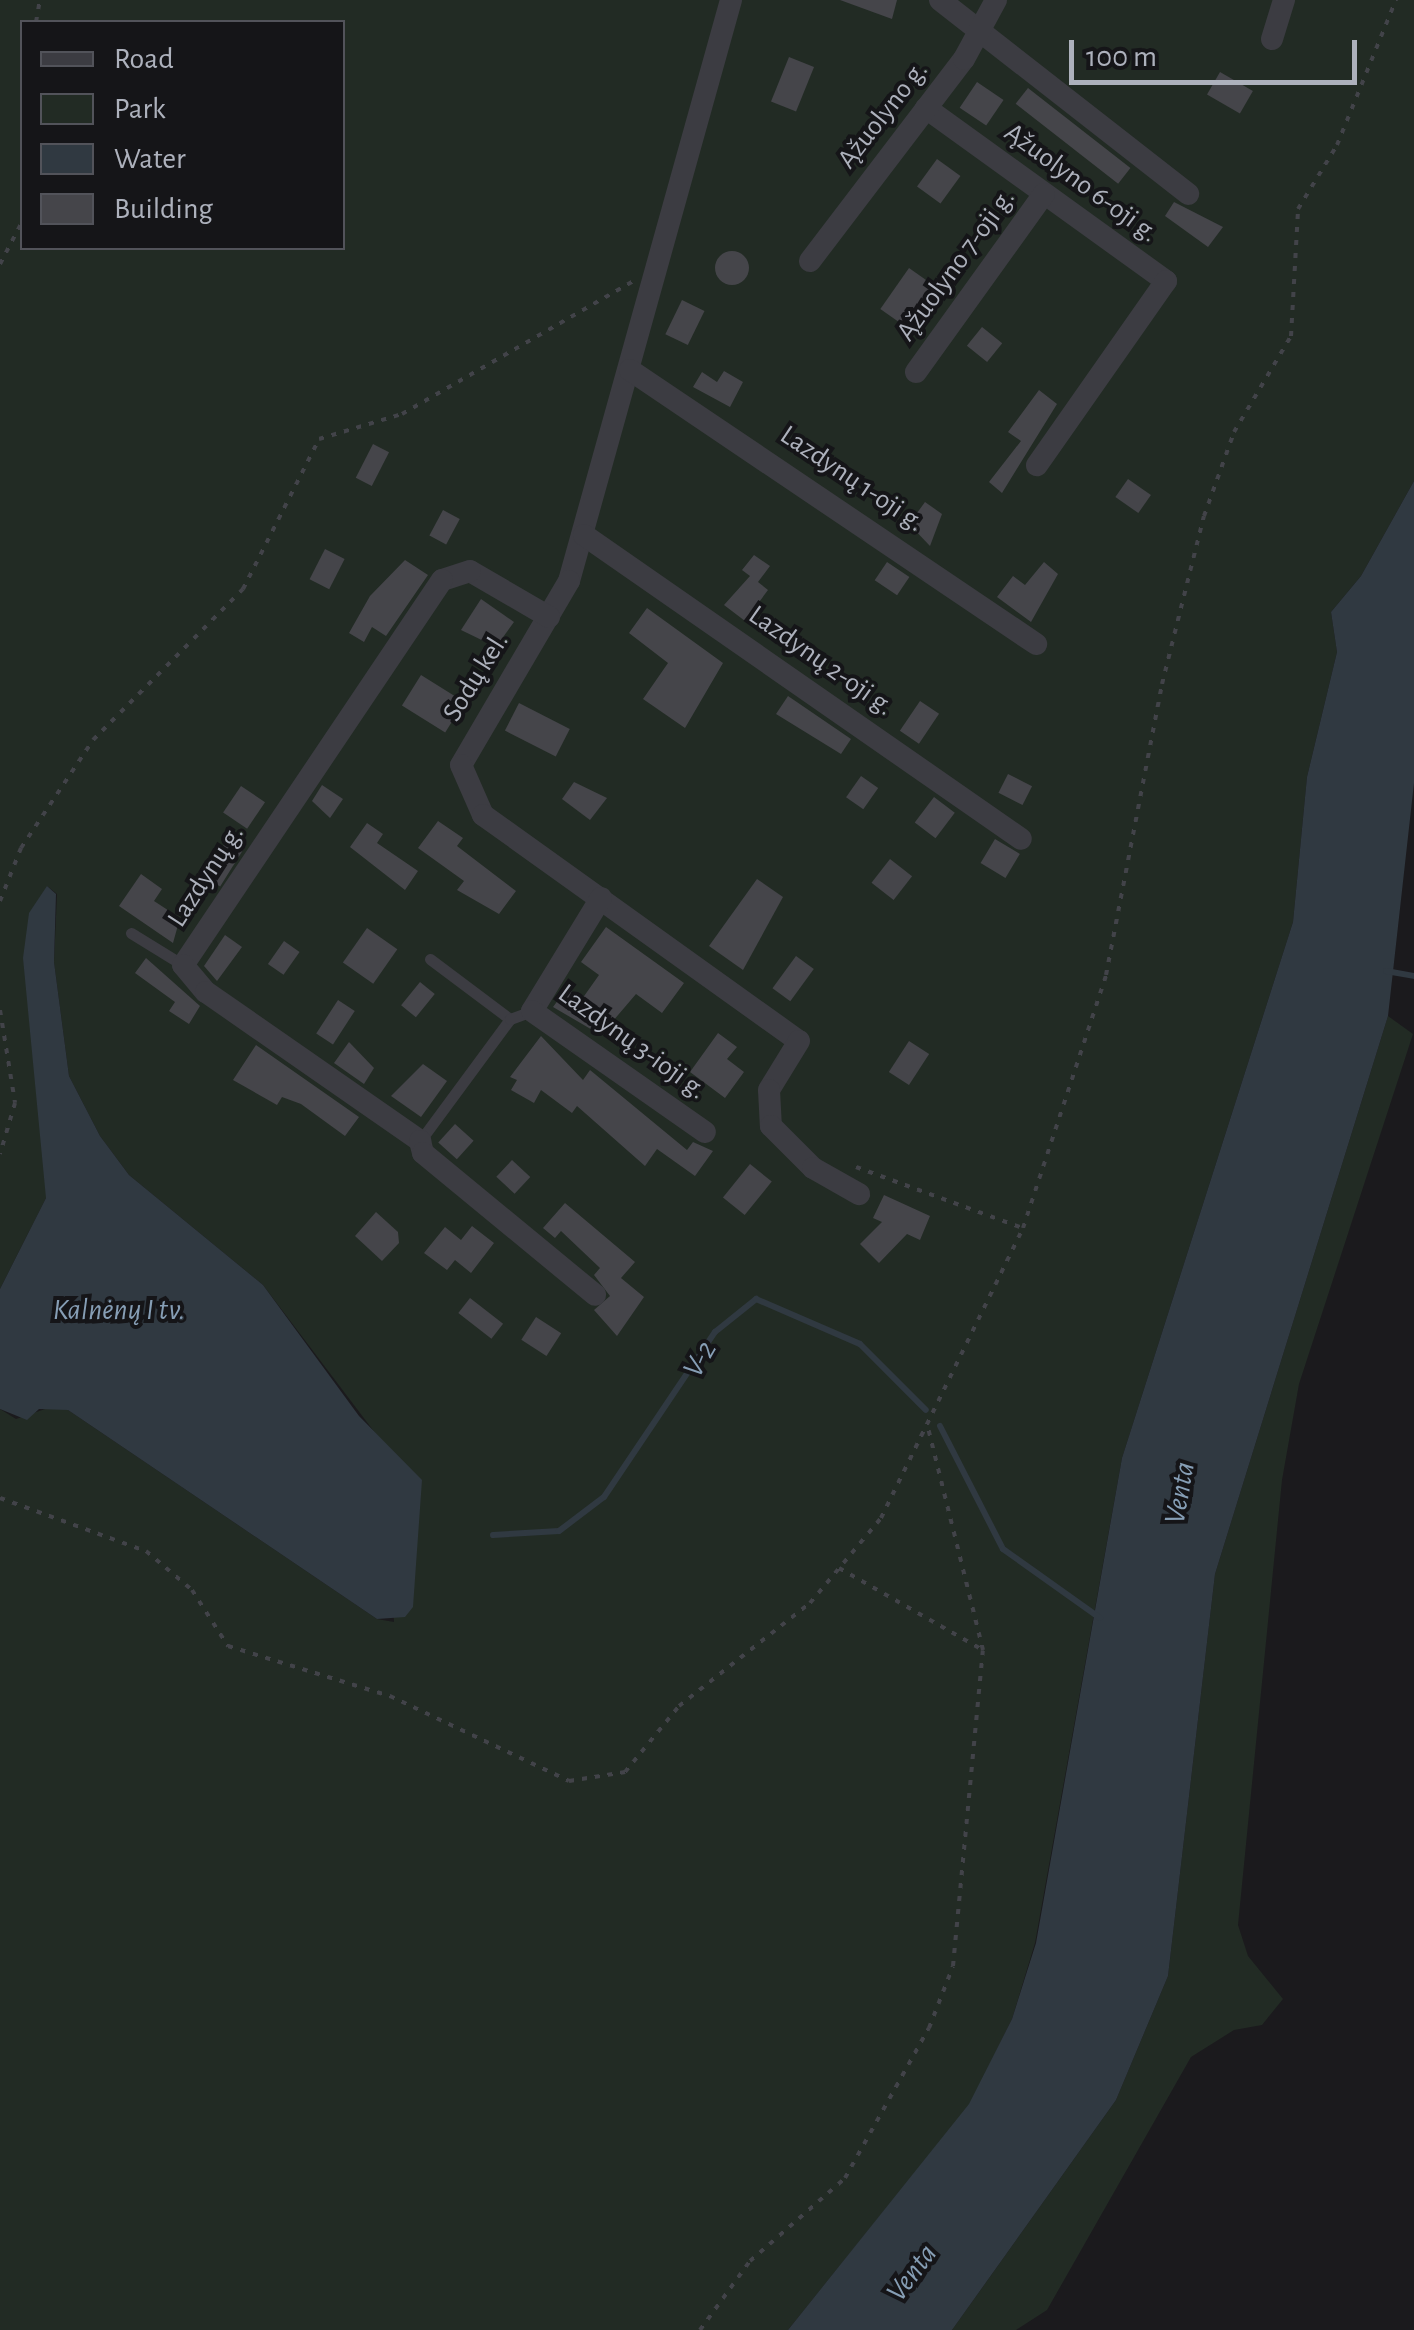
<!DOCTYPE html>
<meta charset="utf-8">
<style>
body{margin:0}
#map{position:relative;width:1414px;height:2330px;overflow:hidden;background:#1b1a1d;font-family:"Alegreya Sans",sans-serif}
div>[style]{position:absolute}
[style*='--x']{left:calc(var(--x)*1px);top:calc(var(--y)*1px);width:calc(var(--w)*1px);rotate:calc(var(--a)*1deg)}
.green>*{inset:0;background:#222b24}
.water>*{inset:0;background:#303941}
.stream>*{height:6px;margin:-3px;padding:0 3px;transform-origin:3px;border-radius:3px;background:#303941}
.building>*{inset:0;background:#45454a;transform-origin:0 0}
.round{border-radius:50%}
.path>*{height:4px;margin-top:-2px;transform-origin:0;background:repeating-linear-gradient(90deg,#424349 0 5px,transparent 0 13px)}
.lane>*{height:11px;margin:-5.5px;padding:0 5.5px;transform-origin:5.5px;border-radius:5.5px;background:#3c3c42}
.street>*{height:22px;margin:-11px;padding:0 11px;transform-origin:11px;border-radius:11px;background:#3c3c42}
span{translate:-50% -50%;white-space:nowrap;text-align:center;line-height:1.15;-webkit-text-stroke:8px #151518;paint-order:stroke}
.street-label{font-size:28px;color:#adb1bc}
.water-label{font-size:30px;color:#869eb5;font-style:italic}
.legend{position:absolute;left:20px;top:20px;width:325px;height:230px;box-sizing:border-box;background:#151518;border:2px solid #52535a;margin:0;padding:12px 18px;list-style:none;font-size:30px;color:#adb1bc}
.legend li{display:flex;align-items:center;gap:20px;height:50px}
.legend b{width:50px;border:2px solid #52535a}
.scale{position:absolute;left:1069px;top:40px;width:288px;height:45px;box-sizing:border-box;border:5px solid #adb1bc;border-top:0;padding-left:12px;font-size:30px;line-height:35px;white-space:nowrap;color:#adb1bc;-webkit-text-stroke:8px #151518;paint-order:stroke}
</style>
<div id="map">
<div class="green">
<div style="clip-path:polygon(evenodd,0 0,1414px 0,1414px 481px,1361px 576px,1331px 612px,1337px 652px,1307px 777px,1293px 922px,1122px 1458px,1035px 1943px,1012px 2019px,970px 2104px,788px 2330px,0 2330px,0 1409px,16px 1419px,51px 1407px,68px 1410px,377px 1619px,394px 1622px,385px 1446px,263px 1285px,129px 1175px,100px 1136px,69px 1076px,54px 962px,57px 894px,47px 886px,46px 1198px,0 1289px,0 0,22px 22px,342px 22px,342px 248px,22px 248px,22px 22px)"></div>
<div style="clip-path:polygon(1388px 1016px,1413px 1034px,1299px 1384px,1282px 1480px,1238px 1925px,1248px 1956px,1283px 1999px,1262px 2025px,1234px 2030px,1191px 2057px,1047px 2310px,1016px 2330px,952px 2330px,1116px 2100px,1168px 1976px,1215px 1574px)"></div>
</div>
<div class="water">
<div style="clip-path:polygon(1414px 481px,1414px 783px,1388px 1016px,1215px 1574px,1168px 1976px,1116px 2100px,952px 2330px,788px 2330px,969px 2104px,1012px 2019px,1036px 1943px,1122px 1458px,1293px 922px,1307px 777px,1337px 652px,1331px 612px,1361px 576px)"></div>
<div style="clip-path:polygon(47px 886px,56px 894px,54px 962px,69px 1076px,100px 1136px,129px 1175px,263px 1285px,359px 1416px,422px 1480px,413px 1607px,405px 1617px,377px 1619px,68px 1410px,39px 1409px,27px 1420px,0 1409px,0 1289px,46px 1198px,23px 958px,29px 913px)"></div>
</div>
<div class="stream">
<div style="--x:1386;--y:971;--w:28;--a:10"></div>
<div style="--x:940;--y:1426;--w:138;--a:62.9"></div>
<div style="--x:1003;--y:1549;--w:119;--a:35.4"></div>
<div style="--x:493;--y:1535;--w:66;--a:-3.5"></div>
<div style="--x:559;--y:1531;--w:56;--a:-37.1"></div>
<div style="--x:604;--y:1497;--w:199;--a:-56.1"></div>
<div style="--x:715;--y:1332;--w:53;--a:-38.8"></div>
<div style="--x:756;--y:1299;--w:113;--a:23.4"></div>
<div style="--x:860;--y:1344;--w:93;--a:45"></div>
</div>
<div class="building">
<div style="clip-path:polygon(840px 0,897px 0,892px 19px)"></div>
<div style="left:789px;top:57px;width:27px;height:48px;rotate:22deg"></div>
<div style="left:1220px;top:72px;width:38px;height:26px;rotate:30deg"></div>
<div style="left:977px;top:82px;width:32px;height:31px;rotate:34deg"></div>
<div style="left:1028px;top:88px;width:130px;height:20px;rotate:38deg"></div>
<div style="left:937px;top:159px;width:29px;height:34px;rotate:36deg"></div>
<div style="clip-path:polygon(1174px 202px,1223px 227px,1208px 247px,1165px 216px)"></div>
<div class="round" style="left:715px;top:251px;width:34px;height:34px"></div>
<div style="left:909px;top:268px;width:33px;height:50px;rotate:35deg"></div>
<div style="left:682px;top:300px;width:25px;height:38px;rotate:26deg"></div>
<div style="left:982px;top:327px;width:26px;height:24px;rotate:39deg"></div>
<div style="clip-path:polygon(724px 371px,743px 382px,730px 407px,693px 387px,702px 372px,717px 382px)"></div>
<div style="clip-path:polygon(1039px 390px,1057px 404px,1002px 493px,989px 482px,1021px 441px,1008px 432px)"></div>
<div style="left:373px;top:444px;width:18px;height:38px;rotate:27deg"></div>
<div style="left:1128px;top:479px;width:28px;height:22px;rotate:35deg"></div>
<div style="clip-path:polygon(925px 502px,942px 514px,930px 546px,909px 524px)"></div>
<div style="left:443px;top:510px;width:19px;height:29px;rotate:28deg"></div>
<div style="left:325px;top:549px;width:22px;height:34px;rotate:27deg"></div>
<div style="clip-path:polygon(754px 555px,770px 566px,758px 582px,768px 590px,745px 621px,724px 605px,750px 576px,742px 570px)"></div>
<div style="clip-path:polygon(405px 560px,428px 575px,386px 636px,372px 627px,364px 642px,349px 633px,370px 596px)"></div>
<div style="left:887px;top:562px;width:27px;height:22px;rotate:34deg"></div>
<div style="clip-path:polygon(1044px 562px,1058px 574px,1031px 622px,997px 597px,1013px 576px,1025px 585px)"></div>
<div style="clip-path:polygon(481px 599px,514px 622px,496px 647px,461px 630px)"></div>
<div style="clip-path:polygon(647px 608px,723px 663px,685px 728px,643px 699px,668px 663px,629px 633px)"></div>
<div style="left:421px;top:675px;width:51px;height:36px;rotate:32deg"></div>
<div style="clip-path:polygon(788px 696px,851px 739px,841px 754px,776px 714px)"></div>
<div style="left:920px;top:701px;width:23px;height:36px;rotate:34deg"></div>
<div style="left:519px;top:703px;width:57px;height:31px;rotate:27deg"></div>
<div style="left:1008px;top:774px;width:27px;height:21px;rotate:27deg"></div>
<div style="left:861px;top:776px;width:21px;height:26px;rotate:35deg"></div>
<div style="clip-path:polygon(574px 782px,607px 798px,590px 820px,562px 799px)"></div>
<div style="clip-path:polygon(322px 785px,343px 799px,330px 818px,312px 801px)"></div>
<div style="left:241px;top:786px;width:29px;height:32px;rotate:34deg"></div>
<div style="left:934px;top:797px;width:26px;height:32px;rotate:37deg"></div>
<div style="clip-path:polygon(438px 821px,463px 838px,457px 846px,516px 891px,499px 914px,457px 890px,464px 881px,418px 848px)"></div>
<div style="clip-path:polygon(367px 823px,383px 834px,377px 843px,418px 871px,405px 890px,350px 847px)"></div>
<div style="left:230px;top:835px;width:19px;height:49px;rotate:32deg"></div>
<div style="left:995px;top:839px;width:29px;height:28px;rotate:31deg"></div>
<div style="left:890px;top:859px;width:28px;height:30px;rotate:38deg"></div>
<div style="clip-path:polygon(141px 874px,162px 889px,154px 901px,180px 918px,173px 943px,119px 906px)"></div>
<div style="clip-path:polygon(757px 879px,783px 897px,743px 970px,709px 946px)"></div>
<div style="clip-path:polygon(606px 927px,684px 983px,662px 1013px,636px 994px,601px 1035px,553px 1007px,567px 988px,582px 999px,599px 975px,581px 962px)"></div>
<div style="left:367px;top:928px;width:37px;height:42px;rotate:35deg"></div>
<div style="clip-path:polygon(225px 935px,242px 947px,217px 981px,204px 966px)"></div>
<div style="left:284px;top:941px;width:19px;height:28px;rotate:35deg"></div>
<div style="left:796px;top:956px;width:22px;height:40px;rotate:36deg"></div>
<div style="clip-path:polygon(146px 958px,200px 1006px,189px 1024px,169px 1011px,175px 1002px,135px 973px)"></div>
<div style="left:420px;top:982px;width:19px;height:30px;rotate:39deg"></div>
<div style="left:338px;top:1000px;width:20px;height:40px;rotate:33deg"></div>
<div style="clip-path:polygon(718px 1033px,737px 1047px,727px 1059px,744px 1072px,725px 1098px,690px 1072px)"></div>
<div style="clip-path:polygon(541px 1036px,583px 1080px,590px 1070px,687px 1150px,693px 1142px,713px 1151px,695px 1176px,657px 1149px,645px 1166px,577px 1106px,572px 1113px,541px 1090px,534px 1103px,511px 1090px,517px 1080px,510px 1077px)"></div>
<div style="left:909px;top:1041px;width:24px;height:37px;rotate:33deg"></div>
<div style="clip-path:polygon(349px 1042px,374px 1068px,364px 1084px,334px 1063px)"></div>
<div style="clip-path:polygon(256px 1045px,359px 1117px,345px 1136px,301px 1104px,282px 1097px,277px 1105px,233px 1080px)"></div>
<div style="clip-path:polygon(423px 1064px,447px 1081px,421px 1117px,391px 1096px)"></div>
<div style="left:455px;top:1124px;width:25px;height:25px;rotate:42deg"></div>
<div style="left:512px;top:1160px;width:25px;height:23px;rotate:43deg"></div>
<div style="left:750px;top:1164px;width:28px;height:43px;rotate:39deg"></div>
<div style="clip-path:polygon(884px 1195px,930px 1216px,920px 1240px,907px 1234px,879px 1263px,860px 1244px,882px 1222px,873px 1218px)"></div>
<div style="clip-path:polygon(565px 1203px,635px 1262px,621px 1278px,644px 1297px,617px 1336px,594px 1310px,610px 1296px,594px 1275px,600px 1268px,561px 1231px,555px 1238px,543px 1228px)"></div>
<div style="clip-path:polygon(376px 1212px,398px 1232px,399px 1243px,382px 1261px,355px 1236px)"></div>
<div style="clip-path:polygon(472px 1226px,494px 1243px,471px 1273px,455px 1260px,447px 1270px,424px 1253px,445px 1227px,461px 1240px)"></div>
<div style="left:470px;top:1298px;width:42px;height:19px;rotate:38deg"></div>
<div style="left:536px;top:1317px;width:30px;height:27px;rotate:33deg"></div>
</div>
<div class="path">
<div style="--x:36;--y:22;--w:22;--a:-80"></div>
<div style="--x:0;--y:264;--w:47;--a:-62.4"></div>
<div style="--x:0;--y:901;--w:57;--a:-68.4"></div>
<div style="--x:21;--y:848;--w:130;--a:-56.3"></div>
<div style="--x:93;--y:740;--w:213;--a:-45.2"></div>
<div style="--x:243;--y:589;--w:168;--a:-63.1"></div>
<div style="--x:319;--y:439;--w:87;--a:-16.8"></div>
<div style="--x:402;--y:414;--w:267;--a:-29.9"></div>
<div style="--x:0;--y:1010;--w:94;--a:80.8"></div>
<div style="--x:15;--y:1103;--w:53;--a:106.4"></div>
<div style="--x:856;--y:1167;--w:178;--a:20.1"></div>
<div style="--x:1023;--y:1228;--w:266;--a:-71.8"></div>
<div style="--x:1106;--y:975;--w:296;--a:-79.1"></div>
<div style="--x:1162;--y:684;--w:173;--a:-76"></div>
<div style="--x:1204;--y:516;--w:89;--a:-70.3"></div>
<div style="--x:1234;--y:432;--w:112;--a:-59.3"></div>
<div style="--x:1291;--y:336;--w:127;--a:-86.8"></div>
<div style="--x:1298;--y:209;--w:75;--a:-58.6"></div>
<div style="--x:1337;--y:145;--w:157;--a:-67.9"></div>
<div style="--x:0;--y:1498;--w:155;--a:20"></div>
<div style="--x:146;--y:1551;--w:60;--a:40.3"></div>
<div style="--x:192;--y:1590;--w:67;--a:57.3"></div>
<div style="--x:228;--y:1646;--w:170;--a:17.2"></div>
<div style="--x:390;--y:1696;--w:198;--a:25.4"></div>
<div style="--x:569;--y:1781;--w:57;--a:-9.1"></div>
<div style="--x:625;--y:1772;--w:85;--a:-50.7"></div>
<div style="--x:679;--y:1706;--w:167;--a:-38.2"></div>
<div style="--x:810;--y:1603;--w:111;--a:-50.1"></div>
<div style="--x:881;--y:1518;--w:323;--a:-63.9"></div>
<div style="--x:839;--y:1568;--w:166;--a:29.7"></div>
<div style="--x:983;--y:1650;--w:229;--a:-103.9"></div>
<div style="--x:700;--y:2330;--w:85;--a:-54.1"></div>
<div style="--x:750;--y:2261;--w:126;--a:-41.1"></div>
<div style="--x:845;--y:2178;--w:172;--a:-60.8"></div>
<div style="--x:929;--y:2028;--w:66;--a:-68.8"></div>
<div style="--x:953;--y:1966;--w:317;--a:-84.6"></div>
</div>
<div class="lane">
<div style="--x:131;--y:933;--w:61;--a:31.6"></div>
<div style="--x:430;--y:959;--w:100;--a:36.9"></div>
<div style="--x:420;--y:1141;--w:152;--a:-53.6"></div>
<div style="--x:510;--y:1019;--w:23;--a:-20"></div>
</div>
<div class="street">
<div style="--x:731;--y:0;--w:603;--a:105.58"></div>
<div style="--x:569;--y:581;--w:213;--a:120.4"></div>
<div style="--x:461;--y:765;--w:55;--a:66.3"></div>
<div style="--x:483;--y:815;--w:388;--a:35.6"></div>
<div style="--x:799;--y:1041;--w:57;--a:121.5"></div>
<div style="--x:769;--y:1090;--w:36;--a:87"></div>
<div style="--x:771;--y:1126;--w:59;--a:45"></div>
<div style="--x:813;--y:1168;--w:53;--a:29.5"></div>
<div style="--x:940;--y:0;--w:315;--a:38"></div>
<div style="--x:1272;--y:39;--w:41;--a:-72.9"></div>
<div style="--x:926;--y:108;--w:296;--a:35.8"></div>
<div style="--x:1166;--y:281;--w:225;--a:125"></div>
<div style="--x:810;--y:261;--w:254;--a:-52.7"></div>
<div style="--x:964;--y:59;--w:67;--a:-61.5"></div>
<div style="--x:630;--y:370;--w:490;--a:34"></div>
<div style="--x:916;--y:372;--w:219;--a:-54.3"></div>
<div style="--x:584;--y:535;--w:532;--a:34.82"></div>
<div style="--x:549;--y:617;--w:91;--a:-149.8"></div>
<div style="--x:470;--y:571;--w:29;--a:162"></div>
<div style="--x:442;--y:580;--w:464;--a:123.9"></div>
<div style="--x:183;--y:965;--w:35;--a:50"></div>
<div style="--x:206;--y:992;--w:261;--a:34.8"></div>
<div style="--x:420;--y:1141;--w:12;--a:76"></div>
<div style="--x:423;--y:1153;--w:223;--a:39.5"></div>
<div style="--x:601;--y:898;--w:132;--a:121.4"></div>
<div style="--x:532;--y:1011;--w:211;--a:35"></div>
</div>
<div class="street-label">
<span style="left:883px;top:115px;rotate:-52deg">Ąžuolyno g.</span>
<span style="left:1081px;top:183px;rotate:36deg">Ąžuolyno 6-oji g.</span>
<span style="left:956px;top:265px;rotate:-54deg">Ąžuolyno 7-oji g.</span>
<span style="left:852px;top:479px;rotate:34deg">Lazdynų 1-oji g.</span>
<span style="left:821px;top:661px;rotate:35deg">Lazdynų 2-oji g.</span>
<span style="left:476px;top:677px;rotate:-58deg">Sodų kel.</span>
<span style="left:206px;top:876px;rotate:-57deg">Lazdynų g.</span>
<span style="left:632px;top:1042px;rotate:36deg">Lazdynų 3-ioji g.</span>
</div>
<div class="water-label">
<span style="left:119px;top:1310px">Kalnėnų I tv.</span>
<span style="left:700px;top:1359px;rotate:-60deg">V-2</span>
<span style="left:1180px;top:1493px;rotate:-80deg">Venta</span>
<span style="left:912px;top:2273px;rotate:-53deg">Venta</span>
</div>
<ul class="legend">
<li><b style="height:12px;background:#3c3c42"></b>Road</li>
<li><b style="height:28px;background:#222b24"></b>Park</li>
<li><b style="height:28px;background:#303941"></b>Water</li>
<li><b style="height:28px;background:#45454a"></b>Building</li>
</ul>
<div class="scale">100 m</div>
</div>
